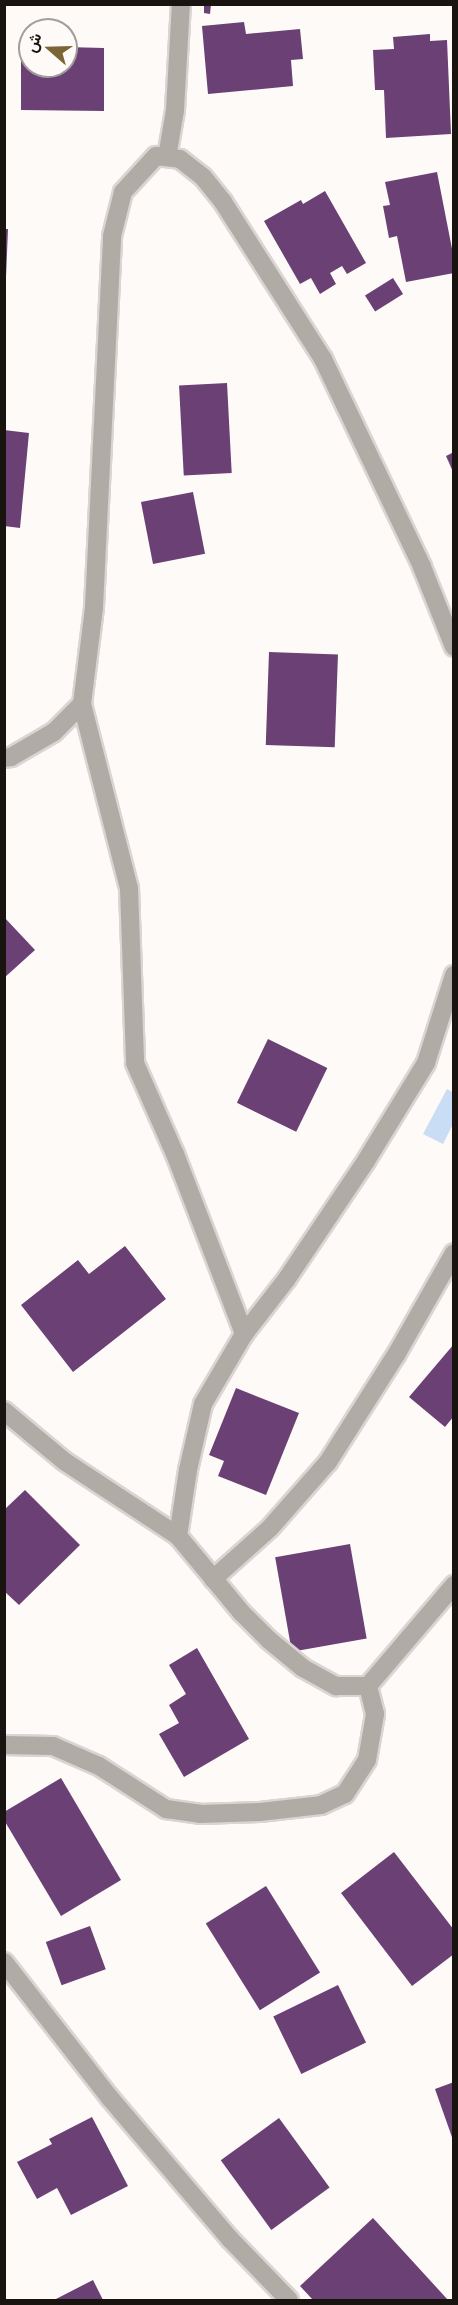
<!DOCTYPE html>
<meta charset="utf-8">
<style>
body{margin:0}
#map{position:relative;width:458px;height:2305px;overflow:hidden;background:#fefaf8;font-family:Merriweather,Vazirmatn,serif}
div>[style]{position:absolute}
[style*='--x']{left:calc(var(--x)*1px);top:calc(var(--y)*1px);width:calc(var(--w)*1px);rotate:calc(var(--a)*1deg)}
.water>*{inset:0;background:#c9ddf5}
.building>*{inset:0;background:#6a4075;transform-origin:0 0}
.roads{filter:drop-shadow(2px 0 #dad5d3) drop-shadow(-2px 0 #dad5d3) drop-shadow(0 2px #dad5d3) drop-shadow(0 -2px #dad5d3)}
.minor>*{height:18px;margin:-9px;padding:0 9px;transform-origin:9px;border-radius:9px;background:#b0aba5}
span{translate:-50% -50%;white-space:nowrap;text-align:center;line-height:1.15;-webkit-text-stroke:6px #fefaf8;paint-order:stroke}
.frame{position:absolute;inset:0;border:6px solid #1a1411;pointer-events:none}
.north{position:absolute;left:18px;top:18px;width:60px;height:60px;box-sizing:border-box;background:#fefaf8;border:2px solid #a39e9c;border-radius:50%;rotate:290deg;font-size:16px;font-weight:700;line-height:24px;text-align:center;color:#1a1411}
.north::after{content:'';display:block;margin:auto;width:21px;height:27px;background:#7b6535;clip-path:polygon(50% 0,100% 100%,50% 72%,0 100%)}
</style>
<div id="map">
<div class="water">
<div style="clip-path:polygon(447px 1089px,453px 1092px,453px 1124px,443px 1144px,423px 1134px)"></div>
</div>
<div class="building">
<div style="clip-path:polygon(204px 4px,211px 4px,210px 14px,204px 13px)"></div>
<div style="clip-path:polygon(244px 22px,246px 34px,300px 29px,303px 59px,291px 60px,293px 86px,208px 94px,202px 26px)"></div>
<div style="clip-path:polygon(430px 34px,430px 41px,447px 40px,451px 134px,386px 138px,384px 90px,375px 90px,373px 50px,394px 49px,393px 37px)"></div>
<div style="clip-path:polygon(21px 47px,30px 47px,30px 66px,66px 66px,66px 47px,104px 48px,104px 111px,21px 110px)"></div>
<div style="clip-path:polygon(437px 172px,454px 259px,454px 273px,406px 282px,397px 236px,389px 238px,383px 206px,390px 205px,385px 182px)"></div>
<div style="clip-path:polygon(325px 191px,366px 263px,347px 274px,342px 266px,330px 273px,336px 284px,320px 294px,311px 278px,300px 284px,264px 221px,301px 200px,303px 204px)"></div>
<div style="clip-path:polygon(4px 229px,8px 229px,6px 277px,4px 277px)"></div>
<div style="left:393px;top:278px;width:19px;height:33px;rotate:58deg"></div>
<div style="left:227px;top:383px;width:90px;height:48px;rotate:87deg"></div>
<div style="clip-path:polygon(4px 430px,29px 433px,20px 528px,4px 526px)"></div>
<div style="clip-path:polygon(454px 452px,454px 474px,446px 456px)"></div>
<div style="left:193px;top:492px;width:63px;height:53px;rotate:79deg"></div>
<div style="left:269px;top:652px;width:69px;height:93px;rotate:2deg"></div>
<div style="clip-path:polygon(4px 917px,35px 950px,4px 978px)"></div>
<div style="left:268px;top:1039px;width:66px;height:71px;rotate:26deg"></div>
<div style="clip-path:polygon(125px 1246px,166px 1299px,73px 1372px,21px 1305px,78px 1260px,89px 1274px)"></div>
<div style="clip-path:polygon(454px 1344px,454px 1416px,445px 1427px,409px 1397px)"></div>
<div style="clip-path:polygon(236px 1388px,299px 1413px,266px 1495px,218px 1476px,224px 1461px,209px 1455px)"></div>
<div style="clip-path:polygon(25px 1490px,80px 1545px,19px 1605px,4px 1591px,4px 1510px)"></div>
<div style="left:350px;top:1544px;width:96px;height:76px;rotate:80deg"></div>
<div style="clip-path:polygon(197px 1648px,249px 1739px,184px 1777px,159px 1734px,179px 1723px,169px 1705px,186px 1694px,169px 1665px)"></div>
<div style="clip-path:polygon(61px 1778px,121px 1880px,61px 1916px,4px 1820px,4px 1812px)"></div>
<div style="clip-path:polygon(394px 1852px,454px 1930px,454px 1954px,412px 1986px,341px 1893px)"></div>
<div style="left:266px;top:1886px;width:102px;height:71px;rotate:58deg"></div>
<div style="left:90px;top:1926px;width:46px;height:47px;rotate:70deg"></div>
<div style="left:338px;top:1985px;width:64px;height:72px;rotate:64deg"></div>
<div style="clip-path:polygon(454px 2082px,454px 2140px,453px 2140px,435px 2089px)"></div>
<div style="clip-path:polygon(92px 2117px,128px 2186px,71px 2215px,57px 2188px,37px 2199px,17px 2162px,52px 2144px,49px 2139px)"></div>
<div style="left:279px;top:2118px;width:86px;height:72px;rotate:54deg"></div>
<div style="clip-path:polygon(373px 2218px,448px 2300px,313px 2300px,300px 2286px)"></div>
<div style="clip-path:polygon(93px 2280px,103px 2300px,54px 2300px)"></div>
</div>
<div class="roads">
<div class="minor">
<div style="--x:167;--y:157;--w:48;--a:-80.3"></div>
<div style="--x:175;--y:110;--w:106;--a:-86.8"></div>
<div style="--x:82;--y:704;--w:190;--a:75.7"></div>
<div style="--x:129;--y:888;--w:175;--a:88"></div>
<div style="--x:135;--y:1063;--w:99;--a:66.3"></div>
<div style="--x:175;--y:1154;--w:193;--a:69"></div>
<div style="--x:4;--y:758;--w:7;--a:-8"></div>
<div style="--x:11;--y:757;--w:50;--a:-30.2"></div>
<div style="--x:54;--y:732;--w:40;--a:-45"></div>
<div style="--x:82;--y:704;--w:98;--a:-82.9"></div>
<div style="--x:94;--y:607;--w:371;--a:-87.2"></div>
<div style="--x:112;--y:236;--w:45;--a:-76"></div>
<div style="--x:123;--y:192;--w:49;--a:-47.5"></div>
<div style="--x:156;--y:156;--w:24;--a:7"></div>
<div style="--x:180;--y:159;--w:29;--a:38"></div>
<div style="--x:203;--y:177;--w:32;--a:51"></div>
<div style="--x:223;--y:202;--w:186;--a:57.5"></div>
<div style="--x:323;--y:359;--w:230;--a:64.5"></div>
<div style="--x:422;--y:567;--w:86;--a:68.2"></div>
<div style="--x:454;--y:975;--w:92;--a:107.7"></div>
<div style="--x:426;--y:1063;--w:115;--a:121.5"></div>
<div style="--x:366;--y:1161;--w:143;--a:123.9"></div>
<div style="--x:286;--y:1280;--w:68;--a:127.9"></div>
<div style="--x:244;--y:1334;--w:81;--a:120.4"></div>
<div style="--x:203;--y:1404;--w:68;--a:102.8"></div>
<div style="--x:188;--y:1470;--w:67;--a:98.6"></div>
<div style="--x:178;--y:1536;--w:100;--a:50.3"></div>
<div style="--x:242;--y:1613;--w:38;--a:45"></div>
<div style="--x:269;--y:1640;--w:44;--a:39.5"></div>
<div style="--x:303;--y:1668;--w:38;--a:29"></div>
<div style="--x:336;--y:1686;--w:32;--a:0"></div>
<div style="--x:368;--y:1686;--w:133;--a:-49.6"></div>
<div style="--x:4;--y:1411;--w:78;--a:39.8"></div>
<div style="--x:64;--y:1461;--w:136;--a:33.3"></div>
<div style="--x:213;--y:1579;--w:76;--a:-41.8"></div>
<div style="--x:270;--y:1528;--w:88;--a:-48.7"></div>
<div style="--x:328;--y:1462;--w:127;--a:-57.6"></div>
<div style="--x:396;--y:1355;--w:117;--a:-60.4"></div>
<div style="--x:4;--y:1745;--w:49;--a:1.2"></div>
<div style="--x:53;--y:1746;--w:50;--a:23.5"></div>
<div style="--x:99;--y:1766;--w:80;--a:32.7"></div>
<div style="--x:166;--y:1809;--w:34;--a:8"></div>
<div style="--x:200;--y:1814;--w:60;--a:-1.9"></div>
<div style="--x:260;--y:1812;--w:61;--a:-6.5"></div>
<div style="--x:321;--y:1805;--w:26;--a:-25"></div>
<div style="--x:345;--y:1794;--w:40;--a:-57.1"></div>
<div style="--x:367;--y:1760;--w:47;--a:-80.1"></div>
<div style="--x:375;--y:1714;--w:29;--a:-104"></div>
<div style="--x:4;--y:1962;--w:172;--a:52.1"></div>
<div style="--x:110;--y:2098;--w:185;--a:49.6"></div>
<div style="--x:230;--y:2239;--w:85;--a:46"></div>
</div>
</div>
<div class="frame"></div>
<div class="north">ش</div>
</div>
